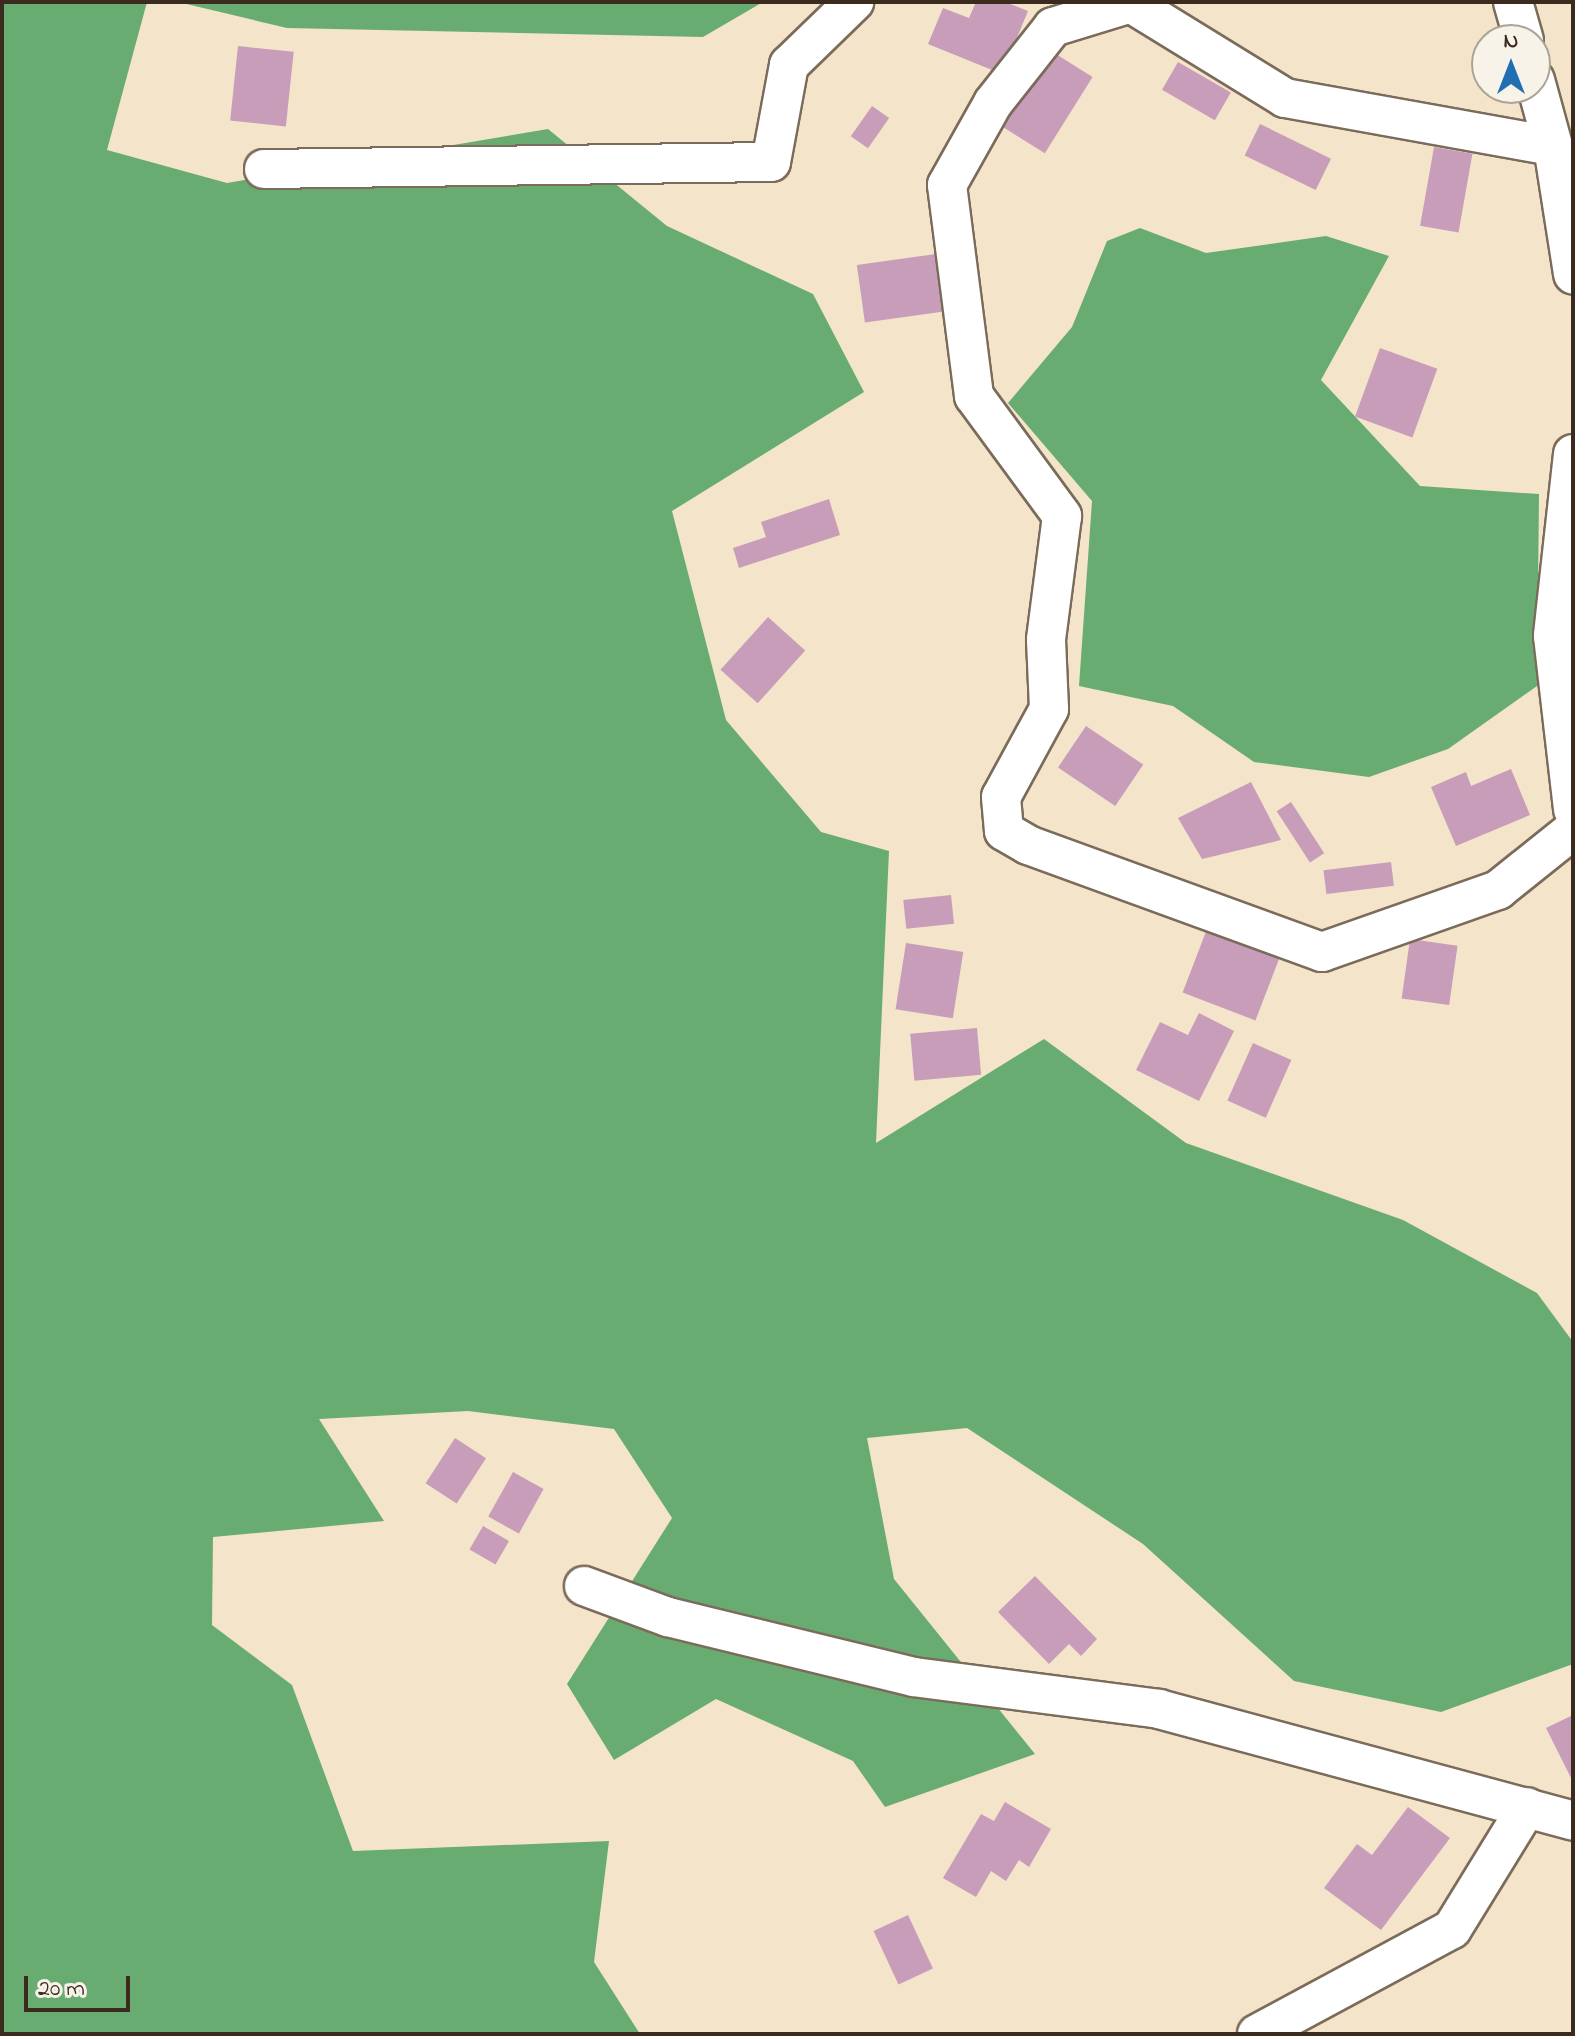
<!DOCTYPE html>
<style>
body{margin:0}
#map{position:relative;width:1575px;height:2036px;overflow:hidden;background:#f3e4ca;font-family:"Indie Flower",sans-serif}
div>[style]{position:absolute}
[style*='--x']{left:calc(var(--x)*1px);top:calc(var(--y)*1px);width:calc(var(--w)*1px);rotate:calc(var(--a)*1deg)}
.forest>*{inset:0;background:#69ac71}
.building>*{inset:0;background:#c79dba;transform-origin:0 0}
.roads{filter:drop-shadow(2px 0 #7b6b5a) drop-shadow(-2px 0 #7b6b5a) drop-shadow(0 2px #7b6b5a) drop-shadow(0 -2px #7b6b5a)}
.minor>*{height:38px;margin:-19px;padding:0 19px;transform-origin:19px;border-radius:19px;background:#fff}
span{translate:-50% -50%;white-space:nowrap;text-align:center;line-height:1.15;-webkit-text-stroke:6px #f7f3e8;paint-order:stroke}
.frame{position:absolute;inset:0;border:4px solid #3b2a1e;pointer-events:none}
.north{position:absolute;left:1471px;top:24px;width:80px;height:80px;box-sizing:border-box;background:#f7f3e8;border:2px solid #aca397;border-radius:50%;rotate:0deg;font-size:22px;font-weight:700;line-height:32px;text-align:center;color:#3b2a1e}
.north::after{content:'';display:block;margin:auto;width:28px;height:36px;background:#1f6fb2;clip-path:polygon(50% 0,100% 100%,50% 72%,0 100%)}
.scale{position:absolute;left:24px;top:1976px;width:106px;height:36px;box-sizing:border-box;border:4px solid #3b2a1e;border-top:0;padding-left:10px;font-size:24px;line-height:28px;white-space:nowrap;color:#3b2a1e;-webkit-text-stroke:6px #f7f3e8;paint-order:stroke}
</style>
<div id="map">
<div class="forest">
<div style="clip-path:polygon(2px 2px,147px 2px,107px 150px,227px 183px,548px 129px,667px 226px,813px 294px,864px 392px,672px 511px,726px 720px,821px 832px,889px 851px,876px 1143px,1044px 1039px,1186px 1143px,1403px 1220px,1537px 1293px,1573px 1342px,1573px 1664px,1441px 1712px,1294px 1681px,1143px 1544px,967px 1428px,867px 1438px,894px 1579px,1035px 1754px,885px 1807px,853px 1761px,716px 1699px,614px 1760px,567px 1684px,672px 1518px,614px 1429px,468px 1411px,319px 1419px,384px 1521px,213px 1537px,212px 1625px,292px 1685px,353px 1851px,609px 1841px,594px 1962px,640px 2034px,2px 2034px)"></div>
<div style="clip-path:polygon(178px 2px,763px 2px,703px 37px,287px 28px)"></div>
<div style="clip-path:polygon(1140px 228px,1206px 253px,1326px 236px,1389px 256px,1321px 380px,1420px 486px,1539px 494px,1537px 686px,1448px 749px,1369px 777px,1254px 762px,1173px 706px,1079px 686px,1092px 501px,1008px 403px,1072px 327px,1107px 241px)"></div>
</div>
<div class="building">
<div style="clip-path:polygon(976px 2px,1005px 2px,1028px 11px,1002px 74px,928px 44px,943px 8px,969px 18px)"></div>
<div style="left:238px;top:46px;width:56px;height:75px;rotate:6deg"></div>
<div style="left:1051px;top:51px;width:49px;height:90px;rotate:32deg"></div>
<div style="left:1178px;top:62px;width:61px;height:32px;rotate:30deg"></div>
<div style="left:872px;top:106px;width:21px;height:37px;rotate:35deg"></div>
<div style="left:1260px;top:124px;width:79px;height:35px;rotate:26deg"></div>
<div style="left:1434px;top:147px;width:39px;height:80px;rotate:10deg"></div>
<div style="left:943px;top:253px;width:58px;height:87px;rotate:82deg"></div>
<div style="left:1380px;top:348px;width:61px;height:73px;rotate:20deg"></div>
<div style="clip-path:polygon(829px 499px,840px 535px,739px 568px,733px 548px,766px 537px,761px 522px)"></div>
<div style="left:768px;top:617px;width:50px;height:71px;rotate:42deg"></div>
<div style="left:1086px;top:726px;width:69px;height:50px;rotate:34deg"></div>
<div style="clip-path:polygon(1511px 769px,1530px 815px,1456px 846px,1431px 787px,1466px 772px,1471px 786px)"></div>
<div style="clip-path:polygon(1251px 782px,1281px 840px,1202px 859px,1178px 818px)"></div>
<div style="left:1291px;top:802px;width:61px;height:17px;rotate:57deg"></div>
<div style="left:1391px;top:862px;width:24px;height:68px;rotate:83deg"></div>
<div style="left:951px;top:895px;width:29px;height:48px;rotate:84deg"></div>
<div style="left:1207px;top:929px;width:78px;height:68px;rotate:21deg"></div>
<div style="left:1410px;top:939px;width:48px;height:60px;rotate:8deg"></div>
<div style="left:906px;top:943px;width:58px;height:67px;rotate:9deg"></div>
<div style="clip-path:polygon(1199px 1013px,1234px 1031px,1199px 1101px,1136px 1070px,1160px 1022px,1188px 1035px)"></div>
<div style="left:977px;top:1028px;width:47px;height:67px;rotate:85deg"></div>
<div style="left:1253px;top:1043px;width:42px;height:63px;rotate:24deg"></div>
<div style="left:455px;top:1438px;width:37px;height:54px;rotate:33deg"></div>
<div style="left:513px;top:1472px;width:35px;height:51px;rotate:29deg"></div>
<div style="left:483px;top:1526px;width:30px;height:27px;rotate:30deg"></div>
<div style="clip-path:polygon(1035px 1576px,1097px 1639px,1081px 1656px,1069px 1644px,1049px 1664px,998px 1612px)"></div>
<div style="clip-path:polygon(1573px 1715px,1573px 1782px,1546px 1728px)"></div>
<div style="clip-path:polygon(1005px 1802px,1051px 1829px,1029px 1867px,1019px 1860px,1006px 1881px,991px 1871px,976px 1897px,943px 1878px,981px 1814px,994px 1821px)"></div>
<div style="clip-path:polygon(1408px 1807px,1450px 1838px,1381px 1930px,1324px 1888px,1357px 1844px,1372px 1855px)"></div>
<div style="left:908px;top:1915px;width:59px;height:38px;rotate:65deg"></div>
</div>
<div class="roads">
<div class="minor">
<div style="--x:1129;--y:2;--w:183;--a:31.6"></div>
<div style="--x:1285;--y:98;--w:272;--a:10.2"></div>
<div style="--x:1513;--y:2;--w:40;--a:74"></div>
<div style="--x:1131;--y:3;--w:82;--a:162.9"></div>
<div style="--x:1053;--y:27;--w:97;--a:128.3"></div>
<div style="--x:993;--y:103;--w:94;--a:119.3"></div>
<div style="--x:947;--y:185;--w:213;--a:82.7"></div>
<div style="--x:974;--y:396;--w:149;--a:53.7"></div>
<div style="--x:1062;--y:516;--w:125;--a:97.4"></div>
<div style="--x:1046;--y:640;--w:69;--a:87.5"></div>
<div style="--x:1049;--y:709;--w:100;--a:118.6"></div>
<div style="--x:1001;--y:797;--w:34;--a:85"></div>
<div style="--x:1004;--y:831;--w:28;--a:30"></div>
<div style="--x:1028;--y:845;--w:313;--a:20"></div>
<div style="--x:1322;--y:952;--w:187;--a:-19.4"></div>
<div style="--x:1498;--y:890;--w:96;--a:-38.7"></div>
<div style="--x:1535;--y:80;--w:68;--a:74.7"></div>
<div style="--x:1553;--y:146;--w:130;--a:81.1"></div>
<div style="--x:264;--y:169;--w:507;--a:-0.79"></div>
<div style="--x:771;--y:162;--w:99;--a:-79.5"></div>
<div style="--x:789;--y:65;--w:91;--a:-44.1"></div>
<div style="--x:1573;--y:454;--w:183;--a:96.3"></div>
<div style="--x:1553;--y:636;--w:175;--a:83.4"></div>
<div style="--x:584;--y:1586;--w:90;--a:20.3"></div>
<div style="--x:668;--y:1617;--w:253;--a:13.7"></div>
<div style="--x:914;--y:1677;--w:247;--a:7.4"></div>
<div style="--x:1159;--y:1709;--w:429;--a:15.1"></div>
<div style="--x:1257;--y:2034;--w:221;--a:-28.3"></div>
<div style="--x:1452;--y:1929;--w:143;--a:-58.4"></div>
</div>
</div>
<div class="frame"></div>
<div class="north">N</div>
<div class="scale">20 m</div>
</div>
